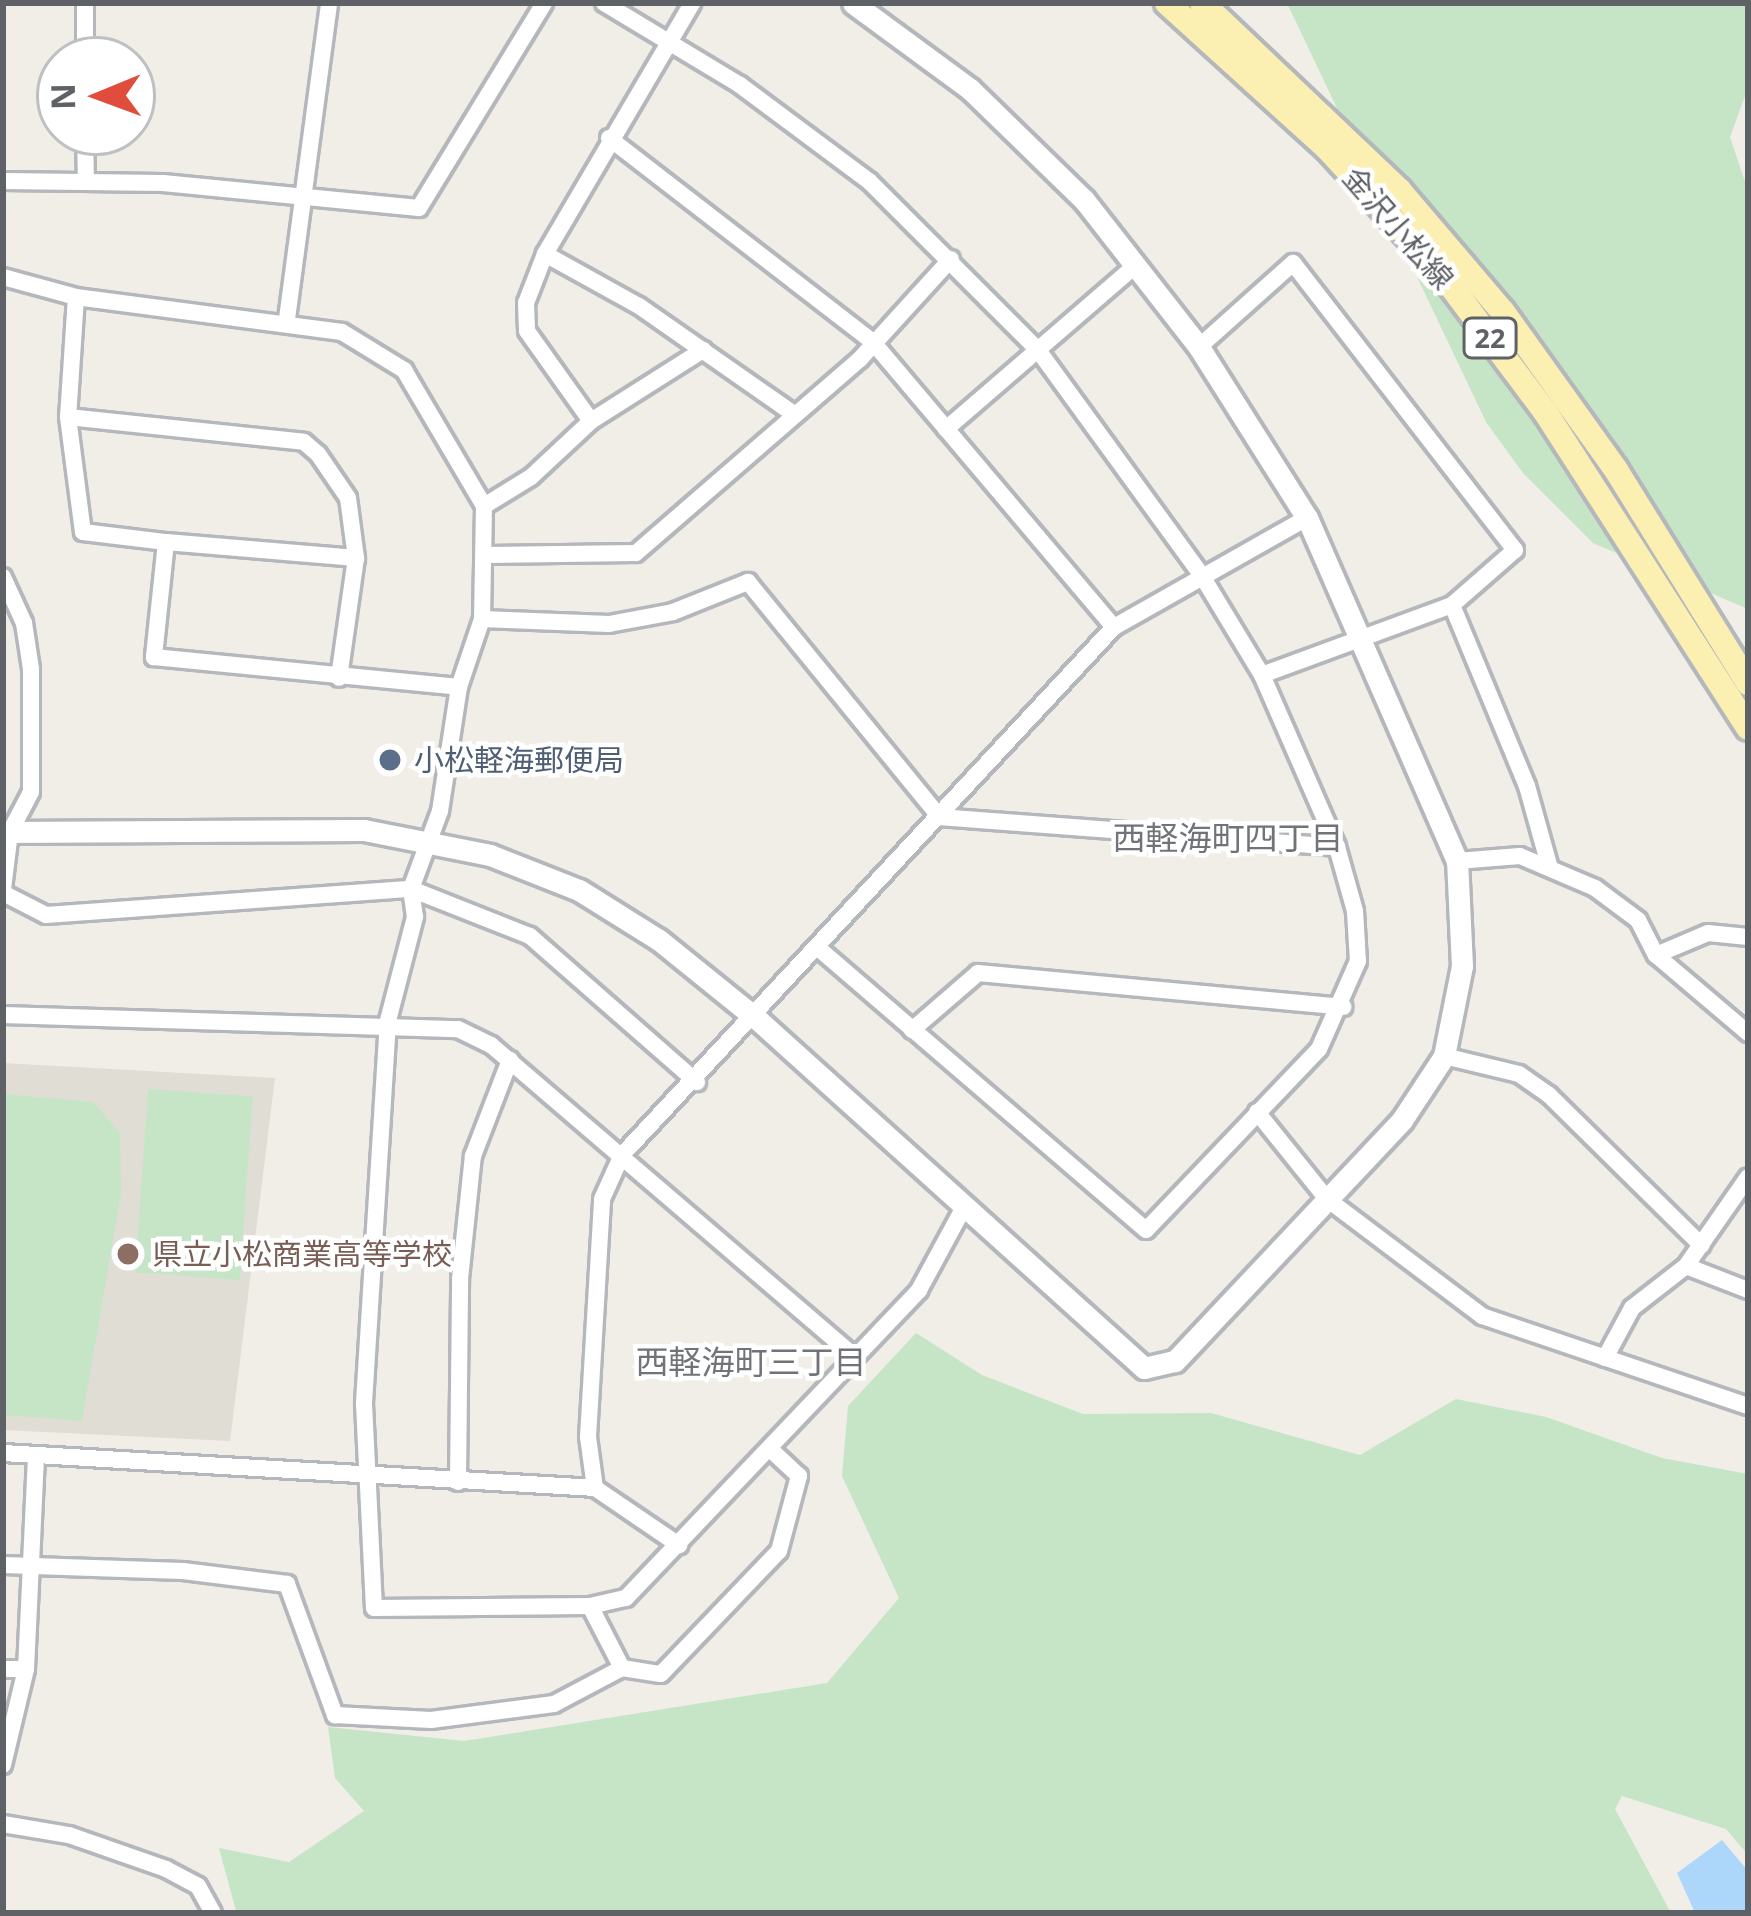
<!DOCTYPE html>
<meta charset="utf-8">
<style>
body{margin:0}
#map{position:relative;width:1751px;height:1916px;overflow:hidden;background:#f0eee7;font-family:"Noto Sans","Noto Sans JP",sans-serif}
div>[style]{position:absolute}
[style*='--x']{left:calc(var(--x)*1px);top:calc(var(--y)*1px);width:calc(var(--w)*1px);rotate:calc(var(--a)*1deg)}
.education>*{inset:0;background:#e0ddd5}
.green>*{inset:0;background:#c5e5c6;transform-origin:0 0}
.water>*{inset:0;background:#add7fa}
.roads{filter:drop-shadow(3px 0 #b4b7bb) drop-shadow(-3px 0 #b4b7bb) drop-shadow(0 3px #b4b7bb) drop-shadow(0 -3px #b4b7bb)}
.minor>*{height:16px;margin:-8px;padding:0 8px;transform-origin:8px;border-radius:8px;background:#fff}
.tertiary>*{height:21px;margin:-10.5px;padding:0 10.5px;transform-origin:10.5px;border-radius:10.5px;background:#fff}
.primary>*{height:24px;margin:-12px;padding:0 12px;transform-origin:12px;border-radius:12px;background:#fbf0b1}
.dots>*{width:33px;height:33px;translate:-50% -50%;box-sizing:border-box;border:6px solid #fff;border-radius:50%}
span{translate:-50% -50%;white-space:nowrap;text-align:center;line-height:1.15;-webkit-text-stroke:9px #fff;paint-order:stroke}
.shield-label span{padding:3px 9px;background:#fff;border:3px solid;border-radius:9px;-webkit-text-stroke-width:0}
.shield-label{font-size:27px;color:#5e6266;font-weight:700}
.street-label{font-size:30px;color:#5e6266}
.service-label{font-size:30px;color:#4e5e75}
.left{translate:0 -50%;text-align:left}
.education-label{font-size:30px;color:#785e54}
.neighbourhood-label{font-size:33px;color:#707478}
.frame{position:absolute;inset:0;border:6px solid #5e6266;pointer-events:none}
.north{position:absolute;left:36px;top:36px;width:120px;height:120px;box-sizing:border-box;background:#fff;border:3px solid #bfc0c2;border-radius:50%;rotate:269deg;font-size:33px;font-weight:700;line-height:48px;text-align:center;color:#5e6266}
.north::after{content:'';display:block;margin:auto;width:42px;height:54px;background:#e04d3d;clip-path:polygon(50% 0,100% 100%,50% 72%,0 100%)}
</style>
<div id="map">
<div class="education">
<div style="clip-path:polygon(3px 1063px,275px 1078px,230px 1441px,3px 1430px)"></div>
</div>
<div class="green">
<div style="clip-path:polygon(1287px 3px,1748px 3px,1748px 88px,1730px 137px,1748px 191px,1748px 609px,1593px 543px,1523px 473px,1486px 422px)"></div>
<div style="left:148px;top:1089px;width:105px;height:184px;rotate:4deg"></div>
<div style="clip-path:polygon(3px 1094px,93px 1102px,120px 1133px,121px 1193px,82px 1421px,3px 1415px)"></div>
<div style="clip-path:polygon(916px 1333px,982px 1375px,1083px 1414px,1211px 1413px,1360px 1455px,1456px 1399px,1546px 1417px,1662px 1458px,1748px 1474px,1748px 1855px,1726px 1829px,1622px 1796px,1615px 1809px,1671px 1913px,236px 1911px,219px 1848px,289px 1862px,364px 1811px,335px 1778px,328px 1727px,464px 1741px,827px 1683px,899px 1598px,842px 1476px,848px 1406px)"></div>
</div>
<div class="water">
<div style="clip-path:polygon(1722px 1840px,1748px 1871px,1748px 1913px,1695px 1913px,1677px 1873px)"></div>
</div>
<div class="roads">
<div class="minor">
<div style="--x:85;--y:3;--w:57;--a:90"></div>
<div style="--x:604;--y:3;--w:159;--a:31.1"></div>
<div style="--x:740;--y:85;--w:161;--a:36.7"></div>
<div style="--x:869;--y:181;--w:239;--a:45"></div>
<div style="--x:1038;--y:350;--w:279;--a:54"></div>
<div style="--x:1202;--y:576;--w:116;--a:58.8"></div>
<div style="--x:1262;--y:675;--w:188;--a:66.4"></div>
<div style="--x:1337;--y:847;--w:66;--a:74.3"></div>
<div style="--x:1355;--y:911;--w:50;--a:86.6"></div>
<div style="--x:1358;--y:961;--w:96;--a:113.9"></div>
<div style="--x:1319;--y:1049;--w:250;--a:133.7"></div>
<div style="--x:1146;--y:1230;--w:431;--a:-139.3"></div>
<div style="--x:85;--y:132;--w:50;--a:88.9"></div>
<div style="--x:609;--y:138;--w:332;--a:37.7"></div>
<div style="--x:872;--y:341;--w:375;--a:49.8"></div>
<div style="--x:3;--y:181;--w:160;--a:0.7"></div>
<div style="--x:163;--y:183;--w:257;--a:5.6"></div>
<div style="--x:419;--y:208;--w:240;--a:-58.6"></div>
<div style="--x:545;--y:254;--w:107;--a:29"></div>
<div style="--x:639;--y:306;--w:189;--a:34.9"></div>
<div style="--x:3;--y:277;--w:76;--a:15.3"></div>
<div style="--x:76;--y:297;--w:268;--a:7.5"></div>
<div style="--x:342;--y:332;--w:73;--a:31.5"></div>
<div style="--x:404;--y:370;--w:158;--a:59.5"></div>
<div style="--x:484;--y:506;--w:113;--a:91"></div>
<div style="--x:482;--y:619;--w:72;--a:108.7"></div>
<div style="--x:459;--y:687;--w:125;--a:98.7"></div>
<div style="--x:440;--y:811;--w:83;--a:110.4"></div>
<div style="--x:411;--y:889;--w:28;--a:82"></div>
<div style="--x:415;--y:917;--w:107;--a:104.6"></div>
<div style="--x:388;--y:1021;--w:384;--a:93.6"></div>
<div style="--x:364;--y:1404;--w:204;--a:87.2"></div>
<div style="--x:374;--y:1608;--w:216;--a:-0.5"></div>
<div style="--x:590;--y:1606;--w:37;--a:-13"></div>
<div style="--x:626;--y:1598;--w:425;--a:-46.4"></div>
<div style="--x:919;--y:1290;--w:92;--a:-61.5"></div>
<div style="--x:76;--y:297;--w:120;--a:93.8"></div>
<div style="--x:68;--y:417;--w:116;--a:82.6"></div>
<div style="--x:83;--y:532;--w:84;--a:6.9"></div>
<div style="--x:166;--y:542;--w:116;--a:96"></div>
<div style="--x:154;--y:657;--w:306;--a:5.6"></div>
<div style="--x:287;--y:319;--w:319;--a:-82.4"></div>
<div style="--x:1199;--y:347;--w:126;--a:-41.8"></div>
<div style="--x:1293;--y:263;--w:363;--a:52.3"></div>
<div style="--x:1515;--y:550;--w:84;--a:138.9"></div>
<div style="--x:1452;--y:605;--w:202;--a:159.8"></div>
<div style="--x:68;--y:417;--w:237;--a:6"></div>
<div style="--x:304;--y:442;--w:18;--a:41"></div>
<div style="--x:318;--y:454;--w:53;--a:55.7"></div>
<div style="--x:348;--y:498;--w:61;--a:82.4"></div>
<div style="--x:356;--y:558;--w:121;--a:98.1"></div>
<div style="--x:591;--y:421;--w:133;--a:-32.4"></div>
<div style="--x:946;--y:429;--w:248;--a:-40.8"></div>
<div style="--x:484;--y:506;--w:55;--a:-31.7"></div>
<div style="--x:531;--y:477;--w:82;--a:-43"></div>
<div style="--x:591;--y:421;--w:110;--a:-125.4"></div>
<div style="--x:527;--y:331;--w:28;--a:-92"></div>
<div style="--x:526;--y:303;--w:53;--a:-68.8"></div>
<div style="--x:545;--y:254;--w:291;--a:-59.6"></div>
<div style="--x:166;--y:542;--w:191;--a:4.8"></div>
<div style="--x:487;--y:555;--w:149;--a:-0.8"></div>
<div style="--x:636;--y:553;--w:296;--a:-40.9"></div>
<div style="--x:860;--y:359;--w:135;--a:-47.7"></div>
<div style="--x:3;--y:577;--w:51;--a:65.5"></div>
<div style="--x:24;--y:623;--w:47;--a:81.3"></div>
<div style="--x:31;--y:669;--w:123;--a:90"></div>
<div style="--x:31;--y:792;--w:45;--a:117.7"></div>
<div style="--x:10;--y:832;--w:57;--a:97"></div>
<div style="--x:1452;--y:605;--w:196;--a:67.5"></div>
<div style="--x:1527;--y:786;--w:82;--a:74.4"></div>
<div style="--x:482;--y:619;--w:127;--a:2.3"></div>
<div style="--x:609;--y:624;--w:65;--a:-10.6"></div>
<div style="--x:673;--y:612;--w:81;--a:-21.8"></div>
<div style="--x:748;--y:582;--w:303;--a:50.8"></div>
<div style="--x:940;--y:817;--w:398;--a:4.3"></div>
<div style="--x:1457;--y:861;--w:63;--a:-4.5"></div>
<div style="--x:1520;--y:856;--w:82;--a:23.1"></div>
<div style="--x:1595;--y:888;--w:54;--a:36.7"></div>
<div style="--x:1638;--y:920;--w:39;--a:63"></div>
<div style="--x:1656;--y:955;--w:121;--a:40.3"></div>
<div style="--x:3;--y:893;--w:48;--a:27.1"></div>
<div style="--x:46;--y:915;--w:366;--a:-4.1"></div>
<div style="--x:411;--y:889;--w:128;--a:21.6"></div>
<div style="--x:530;--y:936;--w:222;--a:41.2"></div>
<div style="--x:1656;--y:955;--w:56;--a:-22.9"></div>
<div style="--x:1708;--y:933;--w:40;--a:5.7"></div>
<div style="--x:3;--y:1015;--w:455;--a:1.8"></div>
<div style="--x:458;--y:1029;--w:37;--a:26"></div>
<div style="--x:491;--y:1045;--w:479;--a:40.6"></div>
<div style="--x:912;--y:1030;--w:87;--a:-40.8"></div>
<div style="--x:978;--y:973;--w:367;--a:5.3"></div>
<div style="--x:1444;--y:1056;--w:77;--a:13.5"></div>
<div style="--x:1519;--y:1074;--w:37;--a:35"></div>
<div style="--x:1549;--y:1095;--w:214;--a:44.6"></div>
<div style="--x:1257;--y:1112;--w:112;--a:51.2"></div>
<div style="--x:1327;--y:1199;--w:194;--a:37"></div>
<div style="--x:1482;--y:1316;--w:281;--a:18.7"></div>
<div style="--x:1686;--y:1266;--w:66;--a:21.2"></div>
<div style="--x:1605;--y:1358;--w:57;--a:-61.6"></div>
<div style="--x:1632;--y:1308;--w:68;--a:-37.9"></div>
<div style="--x:1686;--y:1266;--w:108;--a:-55.1"></div>
<div style="--x:3;--y:1453;--w:593;--a:3.38"></div>
<div style="--x:595;--y:1488;--w:102;--a:34.2"></div>
<div style="--x:458;--y:1482;--w:203;--a:-89.4"></div>
<div style="--x:460;--y:1279;--w:124;--a:-84"></div>
<div style="--x:473;--y:1156;--w:103;--a:-68.9"></div>
<div style="--x:595;--y:1488;--w:51;--a:-97.8"></div>
<div style="--x:588;--y:1437;--w:238;--a:-86.6"></div>
<div style="--x:602;--y:1199;--w:48;--a:-65.6"></div>
<div style="--x:622;--y:1155;--w:722;--a:-47.02"></div>
<div style="--x:1114;--y:627;--w:222;--a:-29.5"></div>
<div style="--x:3;--y:1565;--w:180;--a:1.9"></div>
<div style="--x:183;--y:1571;--w:105;--a:7.1"></div>
<div style="--x:287;--y:1584;--w:140;--a:69.9"></div>
<div style="--x:335;--y:1715;--w:96;--a:3"></div>
<div style="--x:431;--y:1720;--w:124;--a:-7.4"></div>
<div style="--x:554;--y:1704;--w:77;--a:-27.9"></div>
<div style="--x:590;--y:1606;--w:70;--a:62.7"></div>
<div style="--x:622;--y:1668;--w:39;--a:9"></div>
<div style="--x:661;--y:1674;--w:170;--a:-46.2"></div>
<div style="--x:779;--y:1551;--w:78;--a:-75.1"></div>
<div style="--x:799;--y:1476;--w:38;--a:-137"></div>
<div style="--x:3;--y:1669;--w:23;--a:0"></div>
<div style="--x:3;--y:1765;--w:99;--a:-76.5"></div>
<div style="--x:26;--y:1669;--w:214;--a:-87.3"></div>
<div style="--x:3;--y:1824;--w:67;--a:9.5"></div>
<div style="--x:69;--y:1835;--w:103;--a:19.3"></div>
<div style="--x:166;--y:1869;--w:36;--a:28"></div>
<div style="--x:198;--y:1886;--w:31;--a:61"></div>
</div>
<div class="tertiary">
<div style="--x:3;--y:832;--w:361;--a:-0.3"></div>
<div style="--x:364;--y:830;--w:128;--a:11.2"></div>
<div style="--x:490;--y:855;--w:96;--a:21.5"></div>
<div style="--x:579;--y:890;--w:94;--a:32"></div>
<div style="--x:659;--y:940;--w:126;--a:38.9"></div>
<div style="--x:757;--y:1019;--w:521;--a:42.04"></div>
<div style="--x:1144;--y:1368;--w:32;--a:-13"></div>
<div style="--x:1175;--y:1361;--w:331;--a:-46.7"></div>
<div style="--x:1402;--y:1120;--w:77;--a:-56.7"></div>
<div style="--x:1444;--y:1056;--w:92;--a:-78.7"></div>
<div style="--x:1462;--y:966;--w:105;--a:-92.7"></div>
<div style="--x:1457;--y:861;--w:374;--a:-113.6"></div>
<div style="--x:1307;--y:518;--w:202;--a:-122.3"></div>
<div style="--x:1199;--y:347;--w:187;--a:-128"></div>
<div style="--x:1084;--y:200;--w:159;--a:-135.8"></div>
<div style="--x:970;--y:89;--w:145;--a:-143.7"></div>
</div>
<div class="primary">
<div style="--x:1167;--y:3;--w:216;--a:42.2"></div>
<div style="--x:1327;--y:148;--w:171;--a:47.6"></div>
<div style="--x:1442;--y:274;--w:174;--a:53.2"></div>
<div style="--x:1546;--y:413;--w:374;--a:57.3"></div>
<div style="--x:1202;--y:3;--w:272;--a:43.5"></div>
<div style="--x:1399;--y:190;--w:160;--a:49.6"></div>
<div style="--x:1503;--y:312;--w:194;--a:54.4"></div>
<div style="--x:1616;--y:470;--w:251;--a:58.2"></div>
</div>
</div>
<div class="dots">
<div style="left:390px;top:760px;background:#5c6f8a"></div>
<div style="left:128px;top:1254px;background:#8d6e63"></div>
</div>
<div class="shield-label">
<span style="left:1490px;top:338px">22</span>
</div>
<div class="street-label">
<span style="left:1398px;top:228px;rotate:49deg">金沢小松線</span>
</div>
<div class="service-label">
<span class="left" style="left:414px;top:760px">小松軽海郵便局</span>
</div>
<div class="education-label">
<span class="left" style="left:152px;top:1254px">県立小松商業高等学校</span>
</div>
<div class="neighbourhood-label">
<span style="left:1228px;top:838px">西軽海町四丁目</span>
<span style="left:751px;top:1362px">西軽海町三丁目</span>
</div>
<div class="frame"></div>
<div class="north">N</div>
</div>
